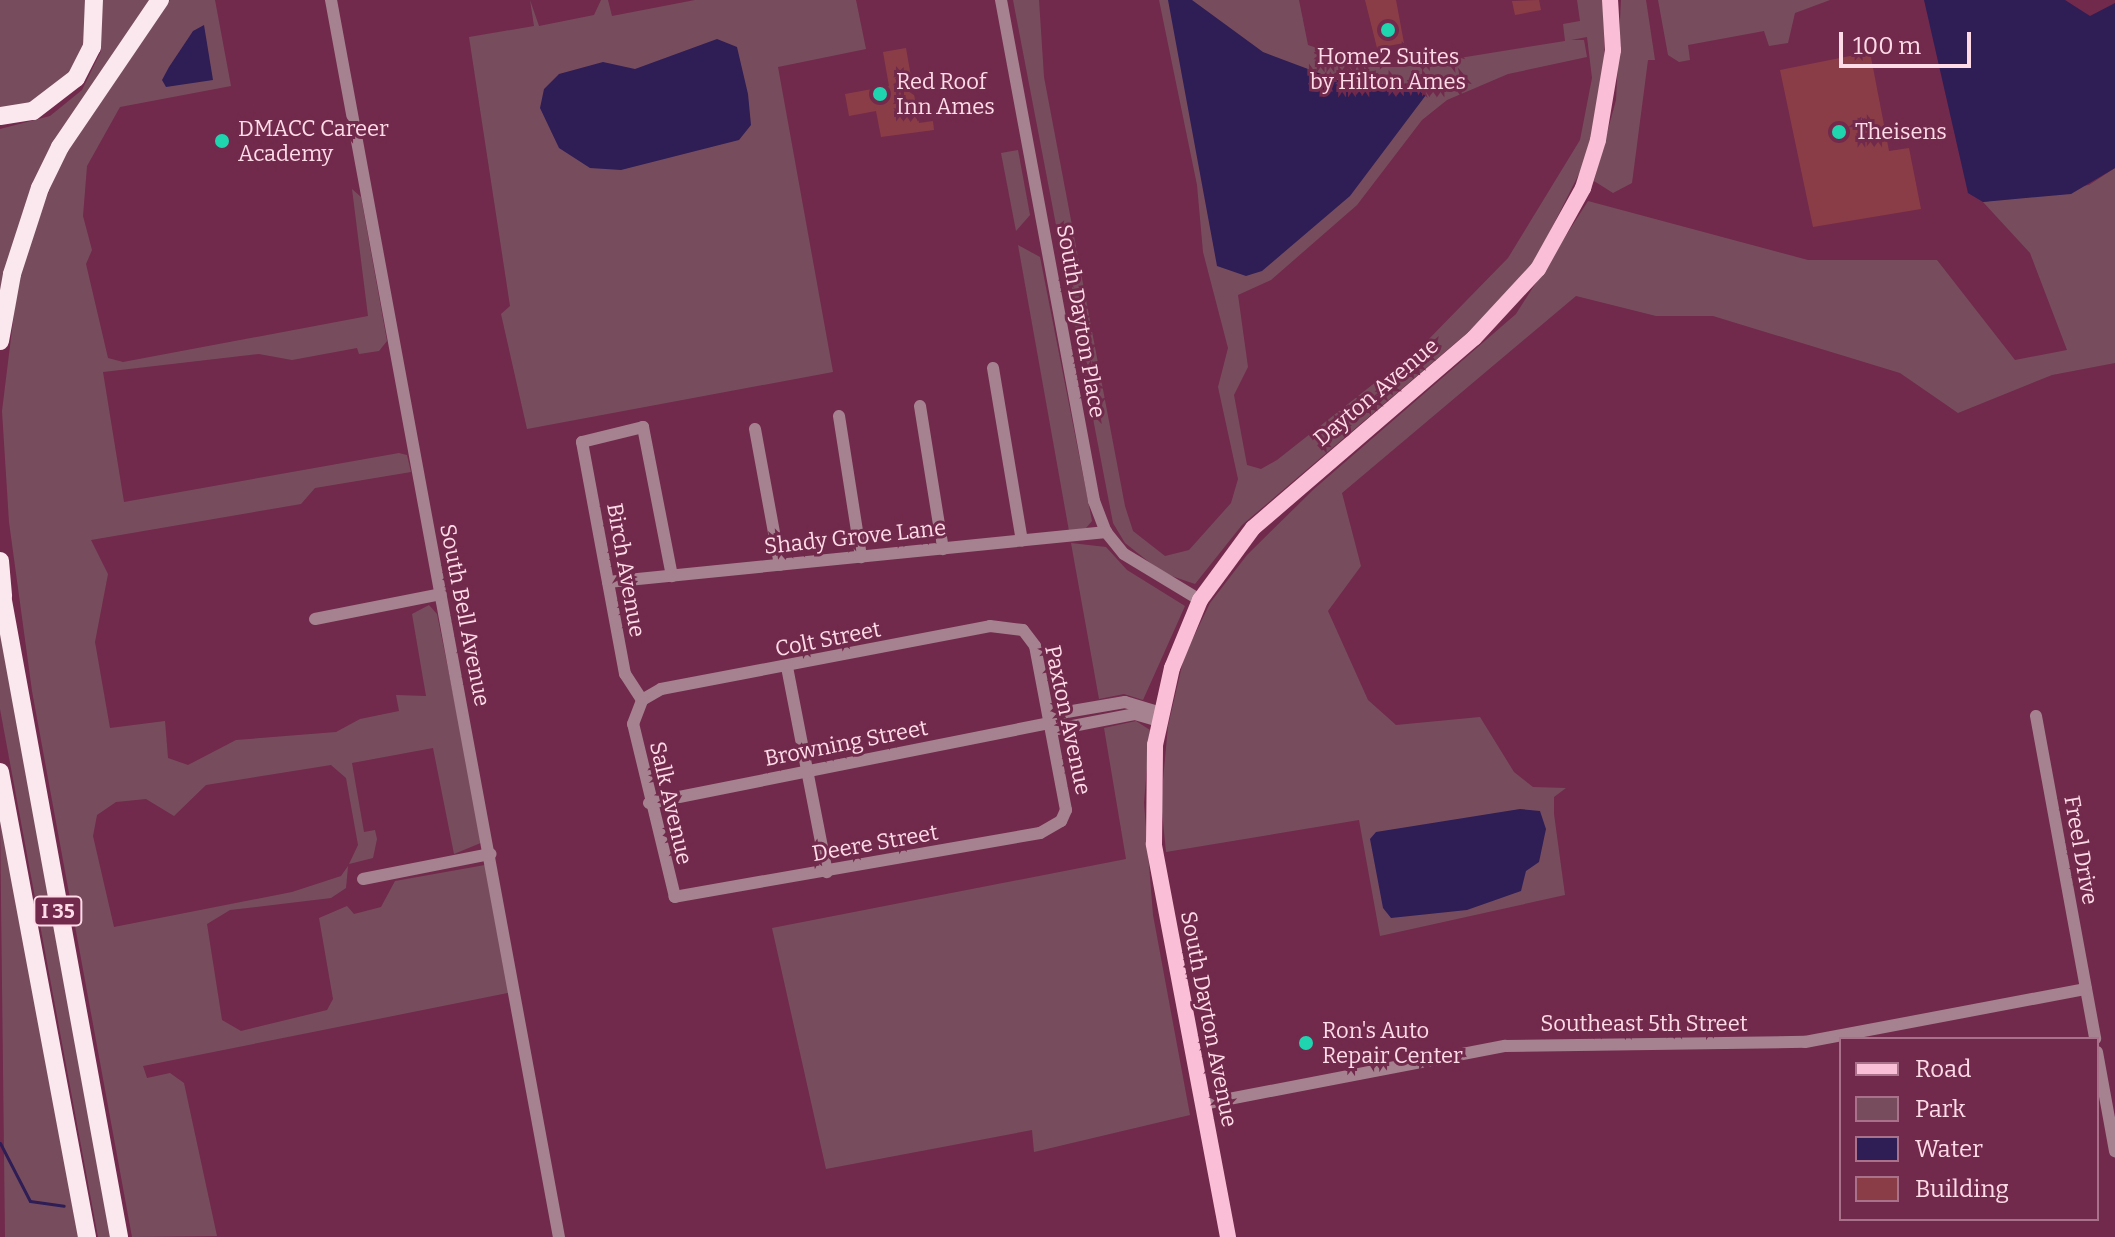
<!DOCTYPE html>
<style>
body{margin:0}
#map{position:relative;width:2115px;height:1237px;overflow:hidden;background:#712a4b;font-family:Bitter,serif}
div>[style]{position:absolute}
[style*='--x']{left:calc(var(--x)*1px);top:calc(var(--y)*1px);width:calc(var(--w)*1px);rotate:calc(var(--a)*1deg)}
.green>*{inset:0;background:#774d5e}
.water>*{inset:0;background:#2f1d56}
.stream>*{height:3px;margin:-1.5px;padding:0 1.5px;transform-origin:1.5px;border-radius:1.5px;background:#2f1d56}
.building>*{inset:0;background:#8b3d47}
.minor>*{height:12px;margin:-6px;padding:0 6px;transform-origin:6px;border-radius:6px;background:#a68290}
.major>*{height:16px;margin:-8px;padding:0 8px;transform-origin:8px;border-radius:8px;background:#fabfd6}
.highway>*{height:18px;margin:-9px;padding:0 9px;transform-origin:9px;border-radius:9px;background:#fae8ee}
.dots>*{width:22px;height:22px;translate:-50% -50%;box-sizing:border-box;border:4px solid #712a4b;border-radius:50%}
span{translate:-50% -50%;white-space:nowrap;text-align:center;line-height:1.15;-webkit-text-stroke:6px #712a4b;paint-order:stroke}
.shield-label span{padding:2px 6px;background:#712a4b;border:2px solid;border-radius:6px;-webkit-text-stroke-width:0}
.shield-label{font-size:20px;color:#ffdbe8;font-weight:700}
.poi-label{font-size:22px;color:#ffdbe8}
.left{translate:0 -50%;text-align:left}
.street-label{font-size:22px;color:#ffdbe8}
.legend{position:absolute;left:1839px;top:1037px;width:260px;height:184px;box-sizing:border-box;background:#712a4b;border:2px solid #aa718a;margin:0;padding:10px 14px;list-style:none;font-size:24px;color:#ffdbe8}
.legend li{display:flex;align-items:center;gap:16px;height:40px}
.legend b{width:40px;border:2px solid #aa718a}
.scale{position:absolute;left:1839px;top:32px;width:132px;height:36px;box-sizing:border-box;border:4px solid #ffdbe8;border-top:0;padding-left:10px;font-size:24px;line-height:28px;white-space:nowrap;color:#ffdbe8;-webkit-text-stroke:6px #712a4b;paint-order:stroke}
</style>
<div id="map">
<div class="green">
<div style="clip-path:polygon(0 0,88px 0,89px 45px,57px 96px,0 117px)"></div>
<div style="clip-path:polygon(100px 0,154px 0,64px 130px,0 305px,0 129px,50px 116px,82px 90px,101px 51px)"></div>
<div style="clip-path:polygon(170px 0,215px 0,231px 86px,120px 107px,87px 166px,83px 216px,92px 250px,86px 264px,108px 358px,123px 362px,368px 316px,352px 189px,361px 197px,387px 341px,379px 351px,359px 354px,357px 348px,292px 360px,259px 354px,103px 372px,124px 502px,399px 453px,407px 455px,411px 472px,315px 488px,301px 504px,91px 540px,108px 574px,95px 642px,110px 728px,165px 721px,168px 758px,188px 765px,236px 740px,336px 732px,360px 719px,399px 711px,396px 695px,426px 696px,412px 614px,429px 605px,437px 614px,483px 842px,454px 854px,433px 748px,352px 763px,364px 832px,375px 830px,377px 839px,373px 858px,349px 864px,358px 845px,346px 778px,331px 765px,206px 785px,174px 816px,146px 799px,116px 802px,97px 815px,93px 836px,114px 927px,292px 892px,341px 876px,348px 866px,346px 888px,331px 898px,230px 910px,207px 924px,222px 1020px,241px 1031px,327px 1010px,333px 999px,319px 918px,347px 906px,354px 914px,381px 907px,395px 881px,485px 865px,513px 992px,143px 1066px,147px 1078px,170px 1073px,184px 1083px,217px 1236px,132px 1237px,32px 691px,9px 522px,2px 411px,18px 281px,37px 220px,62px 160px)"></div>
<div style="clip-path:polygon(530px 0,539px 26px,594px 15px,601px 0,608px 0,612px 16px,695px 0,856px 0,866px 49px,778px 67px,833px 372px,527px 429px,501px 314px,510px 306px,469px 37px,534px 26px)"></div>
<div style="clip-path:polygon(evenodd,1013px 0,1039px 0,1044px 77px,1125px 506px,1133px 531px,1165px 556px,1189px 550px,1231px 503px,1238px 479px,1218px 387px,1228px 348px,1203px 252px,1197px 185px,1159px 0,1299px 0,1308px 45px,1372px 67px,1404px 67px,1565px 41px,1563px 24px,1580px 21px,1577px 0,1603px 0,1605px 71px,1588px 156px,1531px 269px,1500px 305px,1242px 525px,1195px 584px,1163px 573px,1125px 543px,1113px 523px,1013px 0,1587px 37px,1592px 78px,1580px 140px,1508px 258px,1424px 344px,1277px 460px,1261px 469px,1247px 465px,1234px 395px,1248px 367px,1238px 295px,1271px 280px,1357px 205px,1422px 120px,1447px 100px,1508px 74px,1587px 57px,1584px 40px,1571px 40px,1587px 37px)"></div>
<div style="clip-path:polygon(1621px 0,1646px 0,1655px 60px,1648px 60px,1632px 183px,1613px 193px,1594px 181px,1616px 100px)"></div>
<div style="clip-path:polygon(1658px 0,1830px 0,1795px 13px,1788px 43px,1769px 46px,1764px 31px,1688px 45px,1690px 60px,1679px 62px,1668px 55px)"></div>
<div style="clip-path:polygon(1018px 150px,1030px 215px,1016px 231px,1001px 153px)"></div>
<div style="clip-path:polygon(2115px 168px,2115px 363px,2052px 375px,1958px 413px,1900px 373px,1713px 316px,1656px 316px,1576px 296px,1342px 493px,1361px 566px,1328px 611px,1368px 700px,1396px 725px,1480px 717px,1514px 772px,1533px 787px,1566px 788px,1554px 797px,1554px 814px,1565px 895px,1380px 936px,1359px 820px,1166px 852px,1161px 802px,1168px 726px,1184px 657px,1210px 603px,1247px 555px,1314px 489px,1516px 314px,1588px 201px,1808px 260px,1937px 260px,2015px 360px,2067px 350px,2030px 253px,1983px 202px,2089px 185px)"></div>
<div style="clip-path:polygon(1018px 245px,1040px 257px,1092px 521px,1086px 528px,1069px 531px)"></div>
<div style="clip-path:polygon(1071px 543px,1106px 547px,1127px 570px,1185px 606px,1143px 700px,1124px 694px,1099px 699px)"></div>
<div style="clip-path:polygon(0 622px,114px 1237px,98px 1237px,0 709px)"></div>
<div style="clip-path:polygon(1136px 721px,1150px 730px,1144px 803px,1153px 915px,1190px 1115px,1034px 1152px,1032px 1130px,826px 1169px,772px 928px,1126px 859px,1104px 728px)"></div>
<div style="clip-path:polygon(0 813px,80px 1237px,5px 1237px)"></div>
</div>
<div class="water">
<div style="clip-path:polygon(1168px 0,1192px 0,1263px 52px,1348px 84px,1406px 84px,1426px 95px,1350px 196px,1262px 271px,1246px 276px,1217px 266px)"></div>
<div style="clip-path:polygon(1924px 0,2065px 0,2090px 16px,2115px 3px,2115px 168px,2071px 194px,1983px 202px,1968px 193px)"></div>
<div style="clip-path:polygon(204px 25px,213px 80px,166px 87px,162px 80px,169px 67px,193px 31px)"></div>
<div style="clip-path:polygon(717px 39px,737px 47px,748px 94px,751px 125px,739px 140px,621px 170px,590px 168px,559px 148px,540px 108px,544px 89px,559px 74px,603px 62px,635px 69px)"></div>
<div style="clip-path:polygon(1520px 809px,1540px 811px,1546px 829px,1539px 862px,1526px 871px,1521px 891px,1467px 910px,1391px 918px,1383px 908px,1370px 839px,1376px 832px)"></div>
</div>
<div class="stream">
<div style="--x:0;--y:1143;--w:65;--a:62.7"></div>
<div style="--x:30;--y:1201;--w:34;--a:8"></div>
</div>
<div class="building">
<div style="clip-path:polygon(1365px 0,1396px 0,1404px 43px,1377px 48px)"></div>
<div style="clip-path:polygon(1539px 0,1541px 10px,1515px 15px,1512px 1px)"></div>
<div style="clip-path:polygon(906px 48px,919px 123px,933px 121px,934px 130px,881px 137px,876px 111px,849px 116px,845px 94px,889px 86px,883px 52px)"></div>
<div style="clip-path:polygon(1870px 52px,1889px 151px,1909px 148px,1921px 209px,1813px 227px,1780px 70px)"></div>
</div>
<div class="minor">
<div style="--x:331;--y:0;--w:1258;--a:79.56"></div>
<div style="--x:1001;--y:0;--w:510;--a:79.48"></div>
<div style="--x:1094;--y:501;--w:33;--a:69"></div>
<div style="--x:1106;--y:532;--w:28;--a:51"></div>
<div style="--x:1124;--y:554;--w:89;--a:31.2"></div>
<div style="--x:993;--y:368;--w:175;--a:80.5"></div>
<div style="--x:920;--y:406;--w:145;--a:80.9"></div>
<div style="--x:839;--y:416;--w:143;--a:81.1"></div>
<div style="--x:755;--y:429;--w:138;--a:79.6"></div>
<div style="--x:608;--y:582;--w:501;--a:-5.73"></div>
<div style="--x:315;--y:619;--w:128;--a:-11.2"></div>
<div style="--x:990;--y:626;--w:33;--a:7"></div>
<div style="--x:1023;--y:630;--w:20;--a:53"></div>
<div style="--x:1035;--y:646;--w:167;--a:79.3"></div>
<div style="--x:1066;--y:810;--w:12;--a:114"></div>
<div style="--x:1061;--y:821;--w:24;--a:150"></div>
<div style="--x:1040;--y:833;--w:371;--a:170.1"></div>
<div style="--x:675;--y:897;--w:178;--a:-103.6"></div>
<div style="--x:633;--y:724;--w:26;--a:-69"></div>
<div style="--x:642;--y:700;--w:22;--a:-30"></div>
<div style="--x:661;--y:689;--w:335;--a:-10.8"></div>
<div style="--x:787;--y:667;--w:209;--a:79"></div>
<div style="--x:642;--y:700;--w:31;--a:-123"></div>
<div style="--x:625;--y:674;--w:236;--a:-100.5"></div>
<div style="--x:582;--y:442;--w:63;--a:-13.8"></div>
<div style="--x:643;--y:427;--w:152;--a:79"></div>
<div style="--x:1049;--y:715;--w:77;--a:-9.7"></div>
<div style="--x:1125;--y:702;--w:37;--a:17"></div>
<div style="--x:2036;--y:716;--w:328;--a:79.6"></div>
<div style="--x:1052;--y:730;--w:85;--a:-10.9"></div>
<div style="--x:1135;--y:714;--w:25;--a:16"></div>
<div style="--x:649;--y:803;--w:409;--a:-11.3"></div>
<div style="--x:363;--y:879;--w:130;--a:-11.1"></div>
<div style="--x:2097;--y:1052;--w:101;--a:79.7"></div>
<div style="--x:1203;--y:1104;--w:308;--a:-10.9"></div>
<div style="--x:1505;--y:1046;--w:300;--a:-0.8"></div>
<div style="--x:1805;--y:1042;--w:286;--a:-10.7"></div>
</div>
<div class="major">
<div style="--x:1228;--y:1237;--w:400;--a:-100.7"></div>
<div style="--x:1154;--y:844;--w:99;--a:-89.4"></div>
<div style="--x:1155;--y:745;--w:79;--a:-77.6"></div>
<div style="--x:1172;--y:668;--w:74;--a:-67.6"></div>
<div style="--x:1200;--y:600;--w:89;--a:-53.6"></div>
<div style="--x:1253;--y:528;--w:291;--a:-40.7"></div>
<div style="--x:1474;--y:338;--w:94;--a:-47.2"></div>
<div style="--x:1538;--y:269;--w:93;--a:-60.9"></div>
<div style="--x:1583;--y:188;--w:50;--a:-72.6"></div>
<div style="--x:1598;--y:140;--w:91;--a:-80.5"></div>
<div style="--x:1613;--y:50;--w:50;--a:-93.4"></div>
</div>
<div class="highway">
<div style="--x:0;--y:116;--w:33;--a:-9"></div>
<div style="--x:33;--y:111;--w:54;--a:-37.5"></div>
<div style="--x:76;--y:78;--w:35;--a:-63"></div>
<div style="--x:92;--y:47;--w:47;--a:-87.6"></div>
<div style="--x:0;--y:341;--w:68;--a:-79.8"></div>
<div style="--x:12;--y:274;--w:90;--a:-72"></div>
<div style="--x:40;--y:188;--w:46;--a:-64"></div>
<div style="--x:60;--y:147;--w:178;--a:-55.8"></div>
<div style="--x:0;--y:561;--w:35;--a:85"></div>
<div style="--x:0;--y:584;--w:664;--a:79.67"></div>
<div style="--x:0;--y:772;--w:473;--a:79.4"></div>
</div>
<div class="dots">
<div style="left:1388px;top:30px;background:#1fd5b0"></div>
<div style="left:880px;top:94px;background:#1fd5b0"></div>
<div style="left:1839px;top:132px;background:#1fd5b0"></div>
<div style="left:222px;top:141px;background:#1fd5b0"></div>
<div style="left:1306px;top:1043px;background:#1fd5b0"></div>
</div>
<div class="shield-label">
<span style="left:58px;top:911px">I 35</span>
</div>
<div class="poi-label">
<span style="left:1388px;top:69px">Home2 Suites<br>by Hilton Ames</span>
<span class="left" style="left:896px;top:94px">Red Roof<br>Inn Ames</span>
<span class="left" style="left:238px;top:141px">DMACC Career<br>Academy</span>
<span class="left" style="left:1855px;top:132px">Theisens</span>
<span class="left" style="left:1322px;top:1043px">Ron's Auto<br>Repair Center</span>
</div>
<div class="street-label">
<span style="left:1081px;top:321px;rotate:80deg">South Dayton Place</span>
<span style="left:1376px;top:392px;rotate:-40deg">Dayton Avenue</span>
<span style="left:855px;top:537px;rotate:-6deg">Shady Grove Lane</span>
<span style="left:626px;top:570px;rotate:80deg">Birch Avenue</span>
<span style="left:465px;top:615px;rotate:79deg">South Bell Avenue</span>
<span style="left:828px;top:639px;rotate:-11deg">Colt Street</span>
<span style="left:1068px;top:720px;rotate:78deg">Paxton Avenue</span>
<span style="left:846px;top:743px;rotate:-11deg">Browning Street</span>
<span style="left:671px;top:803px;rotate:77deg">Salk Avenue</span>
<span style="left:875px;top:843px;rotate:-10deg">Deere Street</span>
<span style="left:2081px;top:850px;rotate:80deg">Freel Drive</span>
<span style="left:1209px;top:1019px;rotate:79deg">South Dayton Avenue</span>
<span style="left:1644px;top:1024px">Southeast 5th Street</span>
</div>
<ul class="legend">
<li><b style="height:10px;background:#fabfd6"></b>Road</li>
<li><b style="height:22px;background:#774d5e"></b>Park</li>
<li><b style="height:22px;background:#2f1d56"></b>Water</li>
<li><b style="height:22px;background:#8b3d47"></b>Building</li>
</ul>
<div class="scale">100 m</div>
</div>
